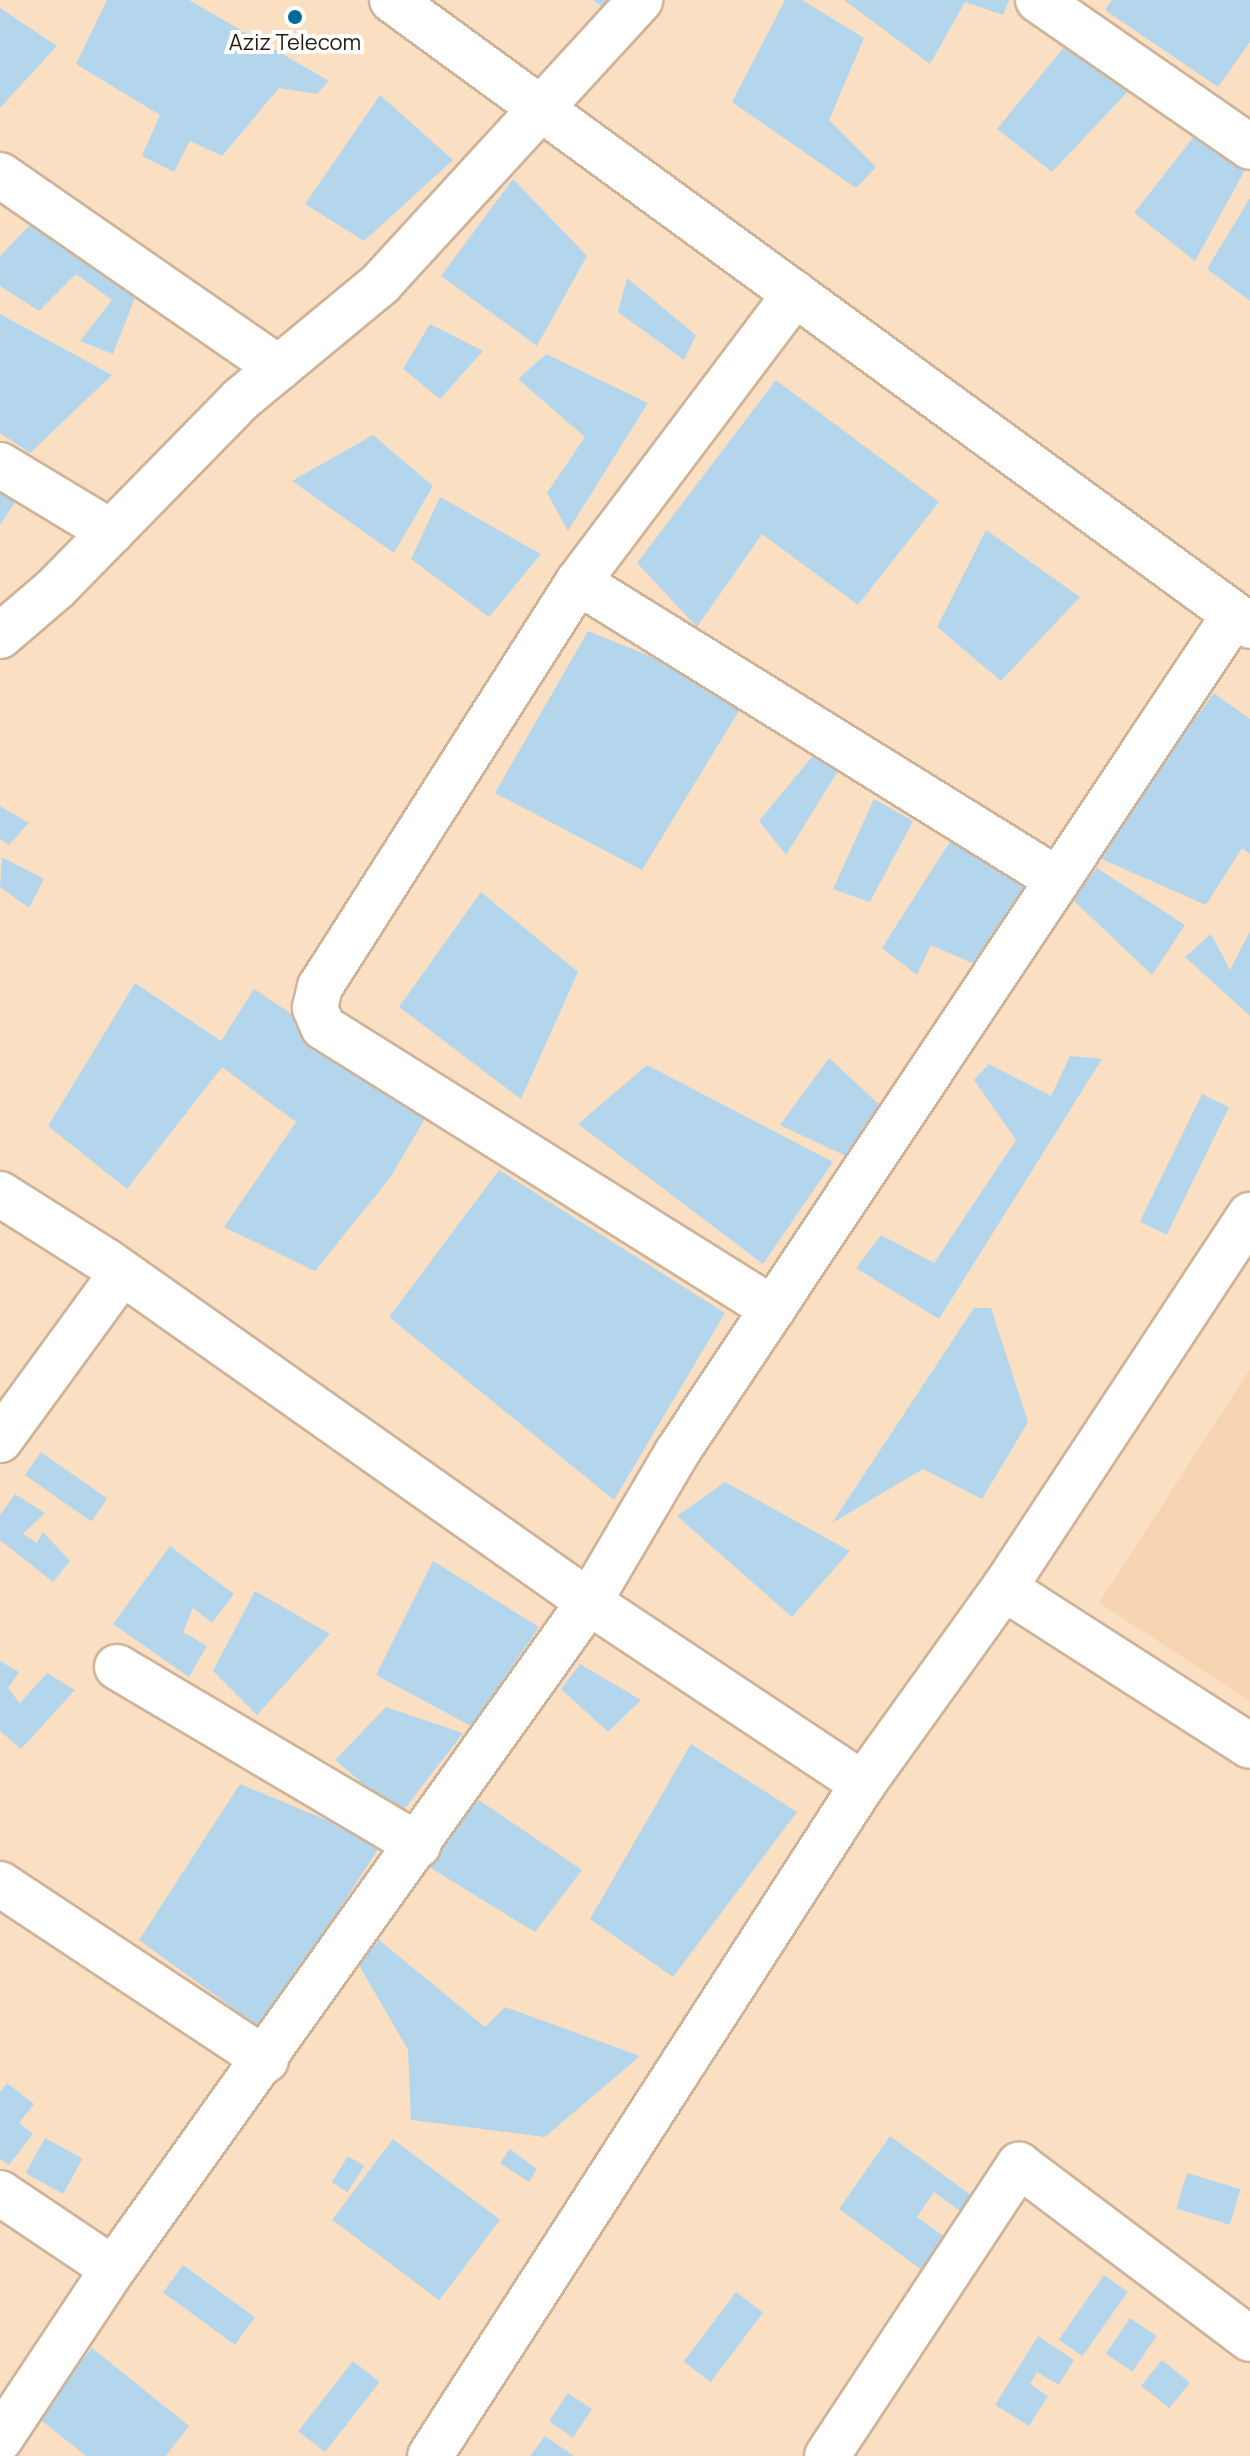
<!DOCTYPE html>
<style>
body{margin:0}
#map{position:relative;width:1250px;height:2456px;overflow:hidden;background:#fbdfc3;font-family:Manrope,sans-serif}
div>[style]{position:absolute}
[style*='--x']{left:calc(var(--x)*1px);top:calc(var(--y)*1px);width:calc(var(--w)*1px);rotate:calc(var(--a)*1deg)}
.built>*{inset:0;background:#f7d5b3}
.building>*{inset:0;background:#b4d6ec;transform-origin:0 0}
.roads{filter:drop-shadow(2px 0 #ceb399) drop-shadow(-2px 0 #ceb399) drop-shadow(0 2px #ceb399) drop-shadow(0 -2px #ceb399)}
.minor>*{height:44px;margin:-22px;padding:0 22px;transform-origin:22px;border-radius:22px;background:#fff}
.secondary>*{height:44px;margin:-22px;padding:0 22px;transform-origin:22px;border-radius:22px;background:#fff}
.dots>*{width:22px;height:22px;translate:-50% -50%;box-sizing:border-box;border:4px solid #fff;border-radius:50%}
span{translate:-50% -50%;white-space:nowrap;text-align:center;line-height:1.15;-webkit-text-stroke:8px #fff;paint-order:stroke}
.poi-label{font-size:22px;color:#251b11}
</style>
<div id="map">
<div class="built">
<div style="clip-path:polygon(1250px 1369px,1250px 1701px,1099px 1603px)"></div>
</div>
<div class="building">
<div style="clip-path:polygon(107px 0,189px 0,329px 81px,317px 94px,279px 88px,222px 156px,190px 141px,174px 172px,142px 156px,160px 115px,76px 64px)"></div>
<div style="clip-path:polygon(593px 0,609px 0,604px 8px)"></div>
<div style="clip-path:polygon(785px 0,802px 0,864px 38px,829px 120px,876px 167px,856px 188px,732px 102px)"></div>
<div style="clip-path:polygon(844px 0,1009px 0,1003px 15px,965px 2px,930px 64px)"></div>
<div style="clip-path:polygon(1112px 0,1250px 0,1250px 42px,1218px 87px,1105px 10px)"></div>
<div style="clip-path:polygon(0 8px,57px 46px,0 108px)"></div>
<div style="clip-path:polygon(1069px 41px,1134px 85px,1052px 172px,997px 129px)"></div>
<div style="clip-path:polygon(380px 95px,453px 160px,364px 241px,305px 204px)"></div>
<div style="clip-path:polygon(1200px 129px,1250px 161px,1195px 261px,1134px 213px)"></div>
<div style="clip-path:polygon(513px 179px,587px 256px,537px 346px,441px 276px)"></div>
<div style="clip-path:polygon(1250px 198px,1250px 301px,1207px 269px)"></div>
<div style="clip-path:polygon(30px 225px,138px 290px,113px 354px,80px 341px,112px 300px,76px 274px,39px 311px,0 286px,0 256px)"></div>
<div style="clip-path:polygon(627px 278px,696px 335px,684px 360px,618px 312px)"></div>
<div style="clip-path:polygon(0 314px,112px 375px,30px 453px,0 433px)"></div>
<div style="clip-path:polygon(430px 324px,483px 351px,440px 399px,403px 369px)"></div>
<div style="clip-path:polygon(546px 354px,648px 403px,568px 531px,547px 493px,585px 437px,518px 379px)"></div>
<div style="clip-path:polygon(776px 380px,939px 502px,858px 605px,762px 534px,697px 627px,637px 563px)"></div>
<div style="clip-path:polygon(373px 435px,433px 486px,394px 553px,292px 481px)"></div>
<div style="clip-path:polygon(0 489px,17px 499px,0 525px)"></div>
<div style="clip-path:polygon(440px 497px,541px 554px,489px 617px,411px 559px)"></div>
<div style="clip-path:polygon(986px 530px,1080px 597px,1001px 681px,937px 627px)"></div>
<div style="clip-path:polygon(588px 631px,748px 696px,642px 870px,495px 793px)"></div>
<div style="clip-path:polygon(1214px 693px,1250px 719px,1250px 854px,1242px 848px,1206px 905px,1095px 856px)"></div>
<div style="clip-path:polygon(820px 747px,843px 763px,786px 855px,759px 821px)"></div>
<div style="clip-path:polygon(874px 799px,913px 821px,870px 902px,833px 889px)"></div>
<div style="clip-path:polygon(0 806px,29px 823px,9px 845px,0 839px)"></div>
<div style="clip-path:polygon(956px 832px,1030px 884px,981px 967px,931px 945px,917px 975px,882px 948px)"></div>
<div style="clip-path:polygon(2px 857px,44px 879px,29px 908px,0 887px)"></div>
<div style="clip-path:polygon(1097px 868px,1185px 925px,1152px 975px,1072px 899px)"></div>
<div style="clip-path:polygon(481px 892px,578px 972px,521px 1099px,399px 1007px)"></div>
<div style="clip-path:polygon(1250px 931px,1250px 1016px,1185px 957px,1211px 934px,1230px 970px)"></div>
<div style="clip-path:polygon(135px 983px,221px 1041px,254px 989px,432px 1107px,390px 1178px,315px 1271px,224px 1227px,296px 1122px,222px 1067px,127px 1189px,48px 1126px)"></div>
<div style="clip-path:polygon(1070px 1056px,1102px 1059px,939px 1319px,856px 1268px,881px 1235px,934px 1263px,1016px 1140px,974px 1080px,989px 1064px,1051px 1096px)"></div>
<div style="clip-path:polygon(829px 1058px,882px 1107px,848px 1157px,780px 1125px)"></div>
<div style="clip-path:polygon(647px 1065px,833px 1162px,763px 1264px,578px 1124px)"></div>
<div style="left:1202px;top:1094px;width:30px;height:142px;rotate:26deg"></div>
<div style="clip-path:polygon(499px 1170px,725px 1313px,614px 1500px,389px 1317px)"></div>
<div style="clip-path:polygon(974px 1308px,991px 1308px,1028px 1422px,982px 1499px,923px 1469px,832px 1523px)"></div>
<div style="left:41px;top:1452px;width:81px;height:28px;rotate:35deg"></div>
<div style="clip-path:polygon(725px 1482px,850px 1551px,792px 1617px,677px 1516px)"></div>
<div style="clip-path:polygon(15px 1494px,45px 1513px,23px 1534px,37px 1543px,43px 1532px,70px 1561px,53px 1582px,0 1540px,0 1515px)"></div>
<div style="clip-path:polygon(170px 1546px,234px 1594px,212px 1623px,193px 1608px,183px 1632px,207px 1646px,189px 1677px,113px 1624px)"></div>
<div style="clip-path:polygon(433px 1561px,539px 1627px,471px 1726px,376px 1675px)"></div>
<div style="clip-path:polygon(255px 1591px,330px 1634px,257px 1715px,213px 1671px)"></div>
<div style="clip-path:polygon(0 1661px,19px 1672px,8px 1688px,20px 1703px,47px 1673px,75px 1690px,21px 1749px,0 1731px)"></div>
<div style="clip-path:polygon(580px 1664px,641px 1700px,608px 1732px,561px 1689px)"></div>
<div style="clip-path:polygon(386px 1707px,463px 1733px,400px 1815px,335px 1760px)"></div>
<div style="clip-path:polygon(691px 1744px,797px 1812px,673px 1977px,590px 1919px)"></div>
<div style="clip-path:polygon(240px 1784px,382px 1843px,262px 2029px,139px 1940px)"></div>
<div style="clip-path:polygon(479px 1800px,582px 1870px,535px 1932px,421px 1862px)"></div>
<div style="clip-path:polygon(379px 1940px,485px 2027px,505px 2007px,640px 2056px,545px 2137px,411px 2120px,408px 2050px,359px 1965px)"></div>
<div style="clip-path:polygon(7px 2083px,34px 2104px,19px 2123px,33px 2134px,9px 2165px,0 2159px,0 2092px)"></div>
<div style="clip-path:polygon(890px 2136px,975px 2198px,964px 2214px,934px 2192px,917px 2217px,945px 2237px,922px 2270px,839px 2209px)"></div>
<div style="left:45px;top:2138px;width:43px;height:40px;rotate:29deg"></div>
<div style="left:393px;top:2139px;width:134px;height:101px;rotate:37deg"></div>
<div style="clip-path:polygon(510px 2149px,537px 2169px,529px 2182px,500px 2163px)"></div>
<div style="left:348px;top:2156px;width:19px;height:31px;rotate:32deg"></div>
<div style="left:1187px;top:2173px;width:56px;height:37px;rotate:17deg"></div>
<div style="left:183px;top:2265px;width:89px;height:34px;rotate:36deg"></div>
<div style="left:1104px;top:2275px;width:29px;height:79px;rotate:35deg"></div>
<div style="left:736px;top:2292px;width:34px;height:87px;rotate:37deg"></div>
<div style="left:1130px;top:2318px;width:32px;height:43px;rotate:34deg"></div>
<div style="clip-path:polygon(1038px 2336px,1074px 2360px,1059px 2385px,1037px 2372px,1030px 2384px,1048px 2396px,1029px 2426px,995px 2405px)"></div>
<div style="clip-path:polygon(92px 2348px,189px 2426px,166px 2456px,86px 2456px,37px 2417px)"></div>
<div style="left:1162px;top:2360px;width:36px;height:33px;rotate:39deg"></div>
<div style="left:353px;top:2361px;width:34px;height:89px;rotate:38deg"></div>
<div style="left:568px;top:2393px;width:29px;height:34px;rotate:34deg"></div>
<div style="clip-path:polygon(545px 2436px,574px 2456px,530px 2456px)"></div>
</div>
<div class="roads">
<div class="minor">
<div style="--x:1038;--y:0;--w:258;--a:34.7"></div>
<div style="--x:0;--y:175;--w:339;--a:34.7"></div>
<div style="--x:0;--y:465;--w:130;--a:31.1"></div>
<div style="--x:578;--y:582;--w:565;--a:31.83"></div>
<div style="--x:0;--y:636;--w:74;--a:-40.6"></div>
<div style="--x:56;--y:588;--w:264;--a:-45.6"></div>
<div style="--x:241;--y:399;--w:182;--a:-39.6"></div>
<div style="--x:381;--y:283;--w:384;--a:-47.5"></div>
<div style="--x:0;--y:1194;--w:125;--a:32.3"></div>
<div style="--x:106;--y:1261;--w:591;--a:35.22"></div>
<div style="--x:589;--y:1602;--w:329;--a:33.6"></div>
<div style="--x:773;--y:1309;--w:531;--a:-147.93"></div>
<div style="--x:323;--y:1027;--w:21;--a:-113"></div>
<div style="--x:315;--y:1008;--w:22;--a:-77"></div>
<div style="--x:320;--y:987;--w:480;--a:-57.5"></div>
<div style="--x:578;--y:582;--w:361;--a:-53"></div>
<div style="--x:0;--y:1440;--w:207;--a:-53.9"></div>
<div style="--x:1004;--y:1588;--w:292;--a:32.7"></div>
<div style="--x:117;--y:1667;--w:350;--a:30.6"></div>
<div style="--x:0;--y:1884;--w:319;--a:33.5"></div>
<div style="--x:0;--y:2193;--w:136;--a:33.9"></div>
<div style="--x:0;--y:2439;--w:204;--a:-56.4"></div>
<div style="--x:113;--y:2269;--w:819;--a:-54.49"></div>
<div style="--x:589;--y:1602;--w:175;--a:-59.5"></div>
<div style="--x:678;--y:1451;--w:1004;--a:-56.37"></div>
<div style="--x:827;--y:2456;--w:349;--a:-56.6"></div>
<div style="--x:1019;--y:2165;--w:289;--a:37"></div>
</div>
<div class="secondary">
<div style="--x:392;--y:0;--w:1062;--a:36.11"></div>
<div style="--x:430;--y:2456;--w:799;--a:-57.2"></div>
<div style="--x:863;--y:1784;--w:241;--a:-54.3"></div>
<div style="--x:1004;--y:1588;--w:447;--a:-56.6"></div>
</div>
</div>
<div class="dots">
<div style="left:295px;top:17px;background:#046b98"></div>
</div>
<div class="poi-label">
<span style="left:295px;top:43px">Aziz Telecom</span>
</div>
</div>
